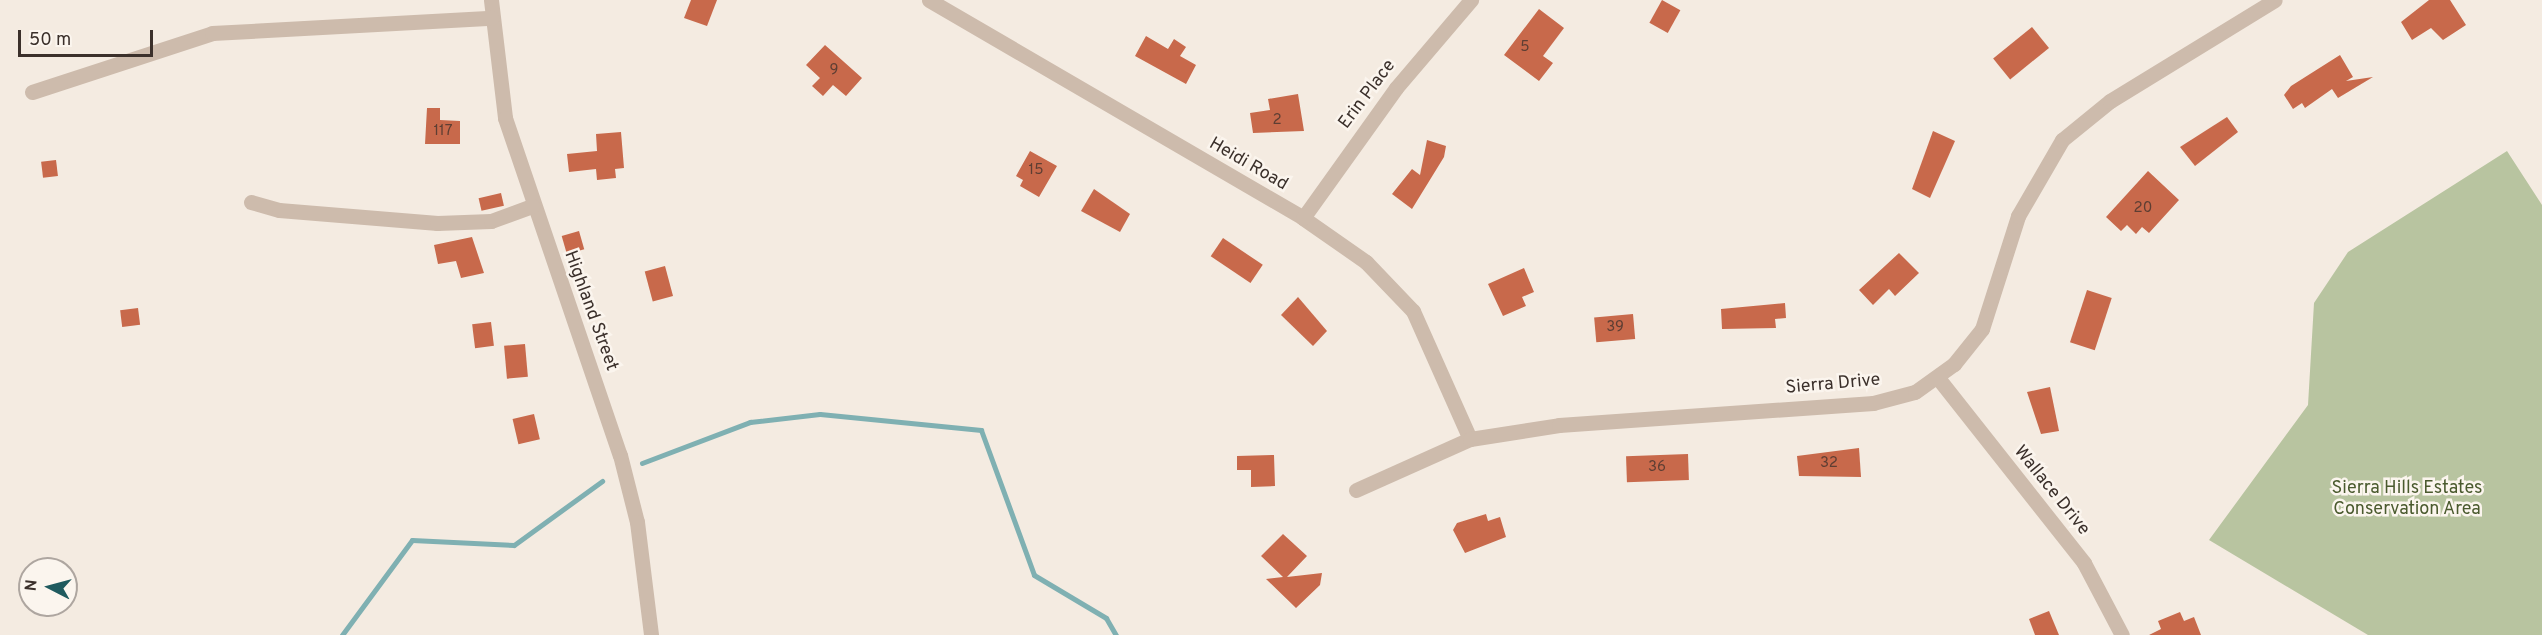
<!DOCTYPE html>
<style>
body{margin:0}
#map{position:relative;width:2542px;height:635px;overflow:hidden;background:#f4ebe1;font-family:Overpass,sans-serif}
div>[style]{position:absolute}
[style*='--x']{left:calc(var(--x)*1px);top:calc(var(--y)*1px);width:calc(var(--w)*1px);rotate:calc(var(--a)*1deg)}
.green>*{inset:0;background:#b8c4a0}
.stream>*{height:5px;margin:-2.5px;padding:0 2.5px;transform-origin:2.5px;border-radius:2.5px;background:#7fb0b2}
.building>*{inset:0;background:#c8694b;transform-origin:0 0}
.minor>*{height:15px;margin:-7.5px;padding:0 7.5px;transform-origin:7.5px;border-radius:7.5px;background:#cdbbac}
span{translate:-50% -50%;white-space:nowrap;text-align:center;line-height:1.15;-webkit-text-stroke:5px #fbf5ee;paint-order:stroke}
.number-label{font-size:15px;color:#5e3e33}
.number-label span{-webkit-text-stroke-width:0}
.street-label{font-size:18px;color:#3b302b}
.park-label{font-size:18px;color:#4a5a2e}
.north{position:absolute;left:18px;top:557px;width:60px;height:60px;box-sizing:border-box;background:#fbf5ee;border:2px solid #aea6a0;border-radius:50%;rotate:276deg;font-size:16px;font-weight:700;line-height:24px;text-align:center;color:#3b302b}
.north::after{content:'';display:block;margin:auto;width:21px;height:27px;background:#1f5a5e;clip-path:polygon(50% 0,100% 100%,50% 72%,0 100%)}
.scale{position:absolute;left:18px;top:30px;width:135px;height:27px;box-sizing:border-box;border:3px solid #3b302b;border-top:0;padding-left:8px;font-size:18px;line-height:21px;white-space:nowrap;color:#3b302b;-webkit-text-stroke:4px #fbf5ee;paint-order:stroke}
</style>
<div id="map">
<div class="green">
<div style="clip-path:polygon(2507px 151px,2542px 205px,2542px 635px,2368px 635px,2209px 540px,2308px 405px,2314px 303px,2348px 252px)"></div>
</div>
<div class="stream">
<div style="--x:642;--y:463;--w:116;--a:-20.8"></div>
<div style="--x:750;--y:422;--w:70;--a:-6.5"></div>
<div style="--x:820;--y:414;--w:162;--a:5.7"></div>
<div style="--x:981;--y:430;--w:154;--a:69.9"></div>
<div style="--x:1034;--y:575;--w:84;--a:30.8"></div>
<div style="--x:1106;--y:618;--w:20;--a:60"></div>
<div style="--x:342;--y:635;--w:118;--a:-53.6"></div>
<div style="--x:412;--y:540;--w:102;--a:2.8"></div>
<div style="--x:514;--y:545;--w:109;--a:-36"></div>
</div>
<div class="building">
<div style="clip-path:polygon(691px 0,717px 0,707px 26px,684px 18px)"></div>
<div style="left:1662px;top:0;width:21px;height:26px;rotate:29deg"></div>
<div style="clip-path:polygon(2429px 0,2450px 0,2466px 25px,2443px 40px,2431px 28px,2412px 40px,2401px 22px)"></div>
<div style="clip-path:polygon(1539px 9px,1564px 28px,1543px 56px,1553px 63px,1539px 81px,1504px 55px)"></div>
<div style="left:2032px;top:27px;width:27px;height:50px;rotate:51deg"></div>
<div style="clip-path:polygon(1146px 36px,1168px 49px,1174px 39px,1186px 47px,1180px 56px,1196px 65px,1186px 84px,1135px 56px)"></div>
<div style="clip-path:polygon(825px 45px,862px 78px,846px 96px,833px 85px,823px 96px,812px 86px,820px 78px,806px 65px)"></div>
<div style="clip-path:polygon(2340px 55px,2353px 77px,2346px 81px,2373px 77px,2338px 98px,2332px 89px,2305px 108px,2302px 103px,2293px 109px,2284px 95px,2291px 86px)"></div>
<div style="clip-path:polygon(1298px 94px,1304px 131px,1253px 133px,1250px 113px,1270px 110px,1268px 99px)"></div>
<div style="clip-path:polygon(427px 108px,440px 108px,440px 120px,460px 121px,460px 144px,425px 144px)"></div>
<div style="clip-path:polygon(2227px 117px,2238px 132px,2195px 166px,2180px 147px)"></div>
<div style="clip-path:polygon(1933px 131px,1955px 141px,1930px 198px,1912px 189px)"></div>
<div style="clip-path:polygon(621px 132px,624px 168px,615px 169px,616px 178px,597px 180px,596px 169px,569px 172px,567px 154px,597px 151px,596px 134px)"></div>
<div style="clip-path:polygon(1427px 140px,1446px 146px,1444px 157px,1412px 209px,1392px 194px,1412px 169px,1420px 175px)"></div>
<div style="clip-path:polygon(1030px 151px,1057px 166px,1039px 197px,1020px 186px,1023px 180px,1016px 176px)"></div>
<div style="left:56px;top:160px;width:16px;height:15px;rotate:83deg"></div>
<div style="clip-path:polygon(2148px 171px,2179px 200px,2149px 233px,2142px 227px,2136px 234px,2127px 225px,2121px 231px,2106px 217px)"></div>
<div style="clip-path:polygon(1094px 189px,1130px 214px,1120px 232px,1081px 211px)"></div>
<div style="left:501px;top:193px;width:13px;height:23px;rotate:77deg"></div>
<div style="left:579px;top:231px;width:19px;height:18px;rotate:74deg"></div>
<div style="clip-path:polygon(472px 237px,484px 273px,461px 278px,456px 261px,438px 264px,434px 245px)"></div>
<div style="left:1223px;top:238px;width:48px;height:22px;rotate:34deg"></div>
<div style="clip-path:polygon(1899px 253px,1919px 273px,1895px 296px,1889px 289px,1873px 305px,1859px 290px)"></div>
<div style="left:665px;top:266px;width:31px;height:21px;rotate:75deg"></div>
<div style="clip-path:polygon(1524px 268px,1534px 292px,1522px 297px,1526px 306px,1503px 316px,1488px 284px)"></div>
<div style="left:2087px;top:290px;width:26px;height:55px;rotate:18deg"></div>
<div style="clip-path:polygon(1298px 297px,1327px 331px,1313px 346px,1281px 315px)"></div>
<div style="clip-path:polygon(1785px 303px,1786px 318px,1775px 319px,1776px 328px,1722px 329px,1721px 309px)"></div>
<div style="left:138px;top:308px;width:17px;height:18px;rotate:83deg"></div>
<div style="left:1633px;top:314px;width:25px;height:39px;rotate:85deg"></div>
<div style="left:491px;top:322px;width:24px;height:19px;rotate:83deg"></div>
<div style="left:525px;top:344px;width:33px;height:21px;rotate:85deg"></div>
<div style="clip-path:polygon(2050px 387px,2059px 431px,2041px 434px,2027px 392px)"></div>
<div style="left:534px;top:414px;width:26px;height:22px;rotate:77deg"></div>
<div style="clip-path:polygon(1859px 448px,1861px 477px,1799px 476px,1797px 456px)"></div>
<div style="left:1688px;top:454px;width:26px;height:62px;rotate:88deg"></div>
<div style="clip-path:polygon(1274px 455px,1275px 486px,1251px 487px,1251px 470px,1237px 470px,1237px 456px)"></div>
<div style="clip-path:polygon(1486px 514px,1488px 521px,1500px 517px,1506px 537px,1465px 553px,1453px 530px,1457px 523px)"></div>
<div style="clip-path:polygon(1283px 534px,1307px 556px,1287px 577px,1322px 573px,1320px 585px,1296px 608px,1266px 579px,1283px 577px,1261px 556px)"></div>
<div style="clip-path:polygon(2049px 611px,2059px 635px,2035px 635px,2029px 619px)"></div>
<div style="clip-path:polygon(2180px 612px,2184px 621px,2194px 617px,2201px 635px,2149px 635px,2161px 629px,2158px 621px)"></div>
</div>
<div class="minor">
<div style="--x:491;--y:0;--w:119;--a:83.2"></div>
<div style="--x:505;--y:118;--w:356;--a:71.2"></div>
<div style="--x:620;--y:455;--w:69;--a:75.8"></div>
<div style="--x:637;--y:522;--w:114;--a:82.9"></div>
<div style="--x:929;--y:0;--w:433;--a:30.2"></div>
<div style="--x:1303;--y:218;--w:77;--a:34.9"></div>
<div style="--x:1366;--y:262;--w:68;--a:46.2"></div>
<div style="--x:1413;--y:311;--w:140;--a:66"></div>
<div style="--x:32;--y:92;--w:189;--a:-18.1"></div>
<div style="--x:212;--y:33;--w:280;--a:-3.1"></div>
<div style="--x:251;--y:202;--w:29;--a:16"></div>
<div style="--x:279;--y:210;--w:159;--a:4.7"></div>
<div style="--x:437;--y:223;--w:54;--a:-2.1"></div>
<div style="--x:491;--y:221;--w:44;--a:-20.1"></div>
<div style="--x:1303;--y:218;--w:160;--a:-54.4"></div>
<div style="--x:1396;--y:88;--w:116;--a:-49.6"></div>
<div style="--x:1938;--y:378;--w:236;--a:51.7"></div>
<div style="--x:2084;--y:563;--w:81;--a:62.2"></div>
<div style="--x:1356;--y:490;--w:125;--a:-24.1"></div>
<div style="--x:1470;--y:439;--w:90;--a:-8.9"></div>
<div style="--x:1559;--y:425;--w:315;--a:-4"></div>
<div style="--x:1873;--y:403;--w:43;--a:-14.7"></div>
<div style="--x:1915;--y:392;--w:48;--a:-35.7"></div>
<div style="--x:1954;--y:364;--w:45;--a:-51.3"></div>
<div style="--x:1982;--y:329;--w:119;--a:-72.3"></div>
<div style="--x:2018;--y:216;--w:88;--a:-59.9"></div>
<div style="--x:2062;--y:140;--w:62;--a:-39.1"></div>
<div style="--x:2110;--y:101;--w:193;--a:-31.5"></div>
</div>
<div class="number-label">
<span style="left:1525px;top:48px">5</span>
<span style="left:834px;top:71px">9</span>
<span style="left:1277px;top:121px">2</span>
<span style="left:443px;top:132px">117</span>
<span style="left:1036px;top:171px">15</span>
<span style="left:2143px;top:209px">20</span>
<span style="left:1615px;top:328px">39</span>
<span style="left:1829px;top:464px">32</span>
<span style="left:1657px;top:468px">36</span>
</div>
<div class="street-label">
<span style="left:1368px;top:95px;rotate:-53deg">Erin Place</span>
<span style="left:1248px;top:165px;rotate:30deg">Heidi Road</span>
<span style="left:590px;top:311px;rotate:70deg">Highland Street</span>
<span style="left:1833px;top:385px;rotate:-5deg">Sierra Drive</span>
<span style="left:2051px;top:491px;rotate:51deg">Wallace Drive</span>
</div>
<div class="park-label">
<span style="left:2407px;top:500px">Sierra Hills Estates<br>Conservation Area</span>
</div>
<div class="north">N</div>
<div class="scale">50 m</div>
</div>
